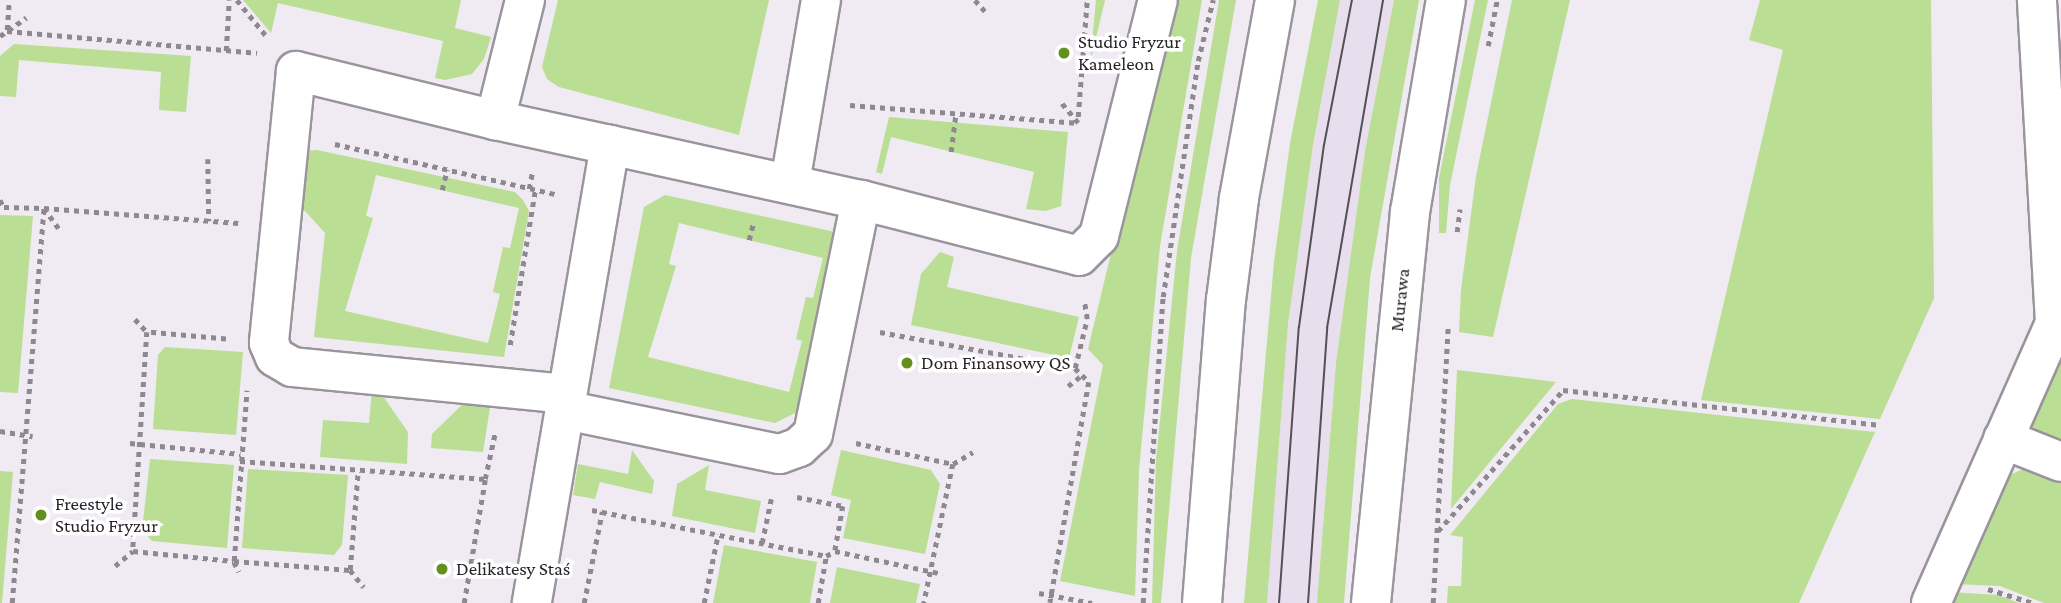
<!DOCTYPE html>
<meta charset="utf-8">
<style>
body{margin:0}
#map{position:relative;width:2061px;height:603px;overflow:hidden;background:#f0eaf3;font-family:"Crimson Pro",serif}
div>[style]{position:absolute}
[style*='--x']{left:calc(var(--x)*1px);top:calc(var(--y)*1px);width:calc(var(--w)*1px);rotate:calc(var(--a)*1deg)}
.built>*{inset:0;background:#e8deed}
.green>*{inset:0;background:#bade93}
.path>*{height:4.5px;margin-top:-2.25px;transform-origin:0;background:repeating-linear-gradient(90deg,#8e8990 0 5px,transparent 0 10px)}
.roads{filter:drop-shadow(2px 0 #9a949c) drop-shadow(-2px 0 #9a949c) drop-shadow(0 2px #9a949c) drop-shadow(0 -2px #9a949c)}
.minor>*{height:38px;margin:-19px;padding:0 19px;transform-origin:19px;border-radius:19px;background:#fff}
.tram>*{height:2px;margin:-1px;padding:0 1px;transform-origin:1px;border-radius:1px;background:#545056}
.dots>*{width:19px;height:19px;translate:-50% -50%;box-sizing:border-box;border:4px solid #fff;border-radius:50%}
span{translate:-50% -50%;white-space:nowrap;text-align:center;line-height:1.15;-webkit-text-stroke:7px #fff;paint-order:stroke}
.poi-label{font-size:19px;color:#282529}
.left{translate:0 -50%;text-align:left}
.street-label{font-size:19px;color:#282529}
</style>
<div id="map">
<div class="built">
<div style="clip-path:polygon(1340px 0,1394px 0,1365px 151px,1336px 363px,1317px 603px,1267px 603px,1288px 324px,1313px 145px)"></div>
</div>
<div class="green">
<div style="clip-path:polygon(243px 0,461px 0,455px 28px,491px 37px,484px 59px,472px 74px,445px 80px,435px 78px,443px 41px,278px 3px,271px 33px)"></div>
<div style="clip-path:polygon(558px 0,769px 0,739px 135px,559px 87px,547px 79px,542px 67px)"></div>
<div style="clip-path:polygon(1096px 0,1105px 0,1090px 63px)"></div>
<div style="clip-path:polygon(1172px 0,1202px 0,1160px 246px,1139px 470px,1135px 596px,1060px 581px,1103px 365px,1088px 349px)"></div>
<div style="clip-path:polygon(1219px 0,1236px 0,1191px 258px,1161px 603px,1152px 603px,1156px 460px,1177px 251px)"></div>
<div style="clip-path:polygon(1318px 0,1340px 0,1313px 145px,1288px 324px,1267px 603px,1244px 603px,1274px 262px,1290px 143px)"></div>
<div style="clip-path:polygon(1394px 0,1419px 0,1370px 278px,1344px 603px,1317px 603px,1336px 363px,1365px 151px)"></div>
<div style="clip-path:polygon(1475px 0,1488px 0,1450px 185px,1446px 233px,1439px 233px,1439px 178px)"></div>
<div style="clip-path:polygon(1512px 0,1570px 0,1493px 337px,1459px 332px,1461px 290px,1476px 176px)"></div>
<div style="clip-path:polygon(1760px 0,1931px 0,1934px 298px,1880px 419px,1701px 400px,1783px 50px,1749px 40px)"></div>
<div style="clip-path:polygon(14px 44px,191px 56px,186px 112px,159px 110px,161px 72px,19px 60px,16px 97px,0 96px,0 56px)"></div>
<div style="clip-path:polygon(889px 117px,1068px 132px,1061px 206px,1046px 211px,1026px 209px,1034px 172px,891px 137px,882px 174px,876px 172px)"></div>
<div style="clip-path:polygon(evenodd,317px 150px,515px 192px,523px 200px,529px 211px,504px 357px,314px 337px,325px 233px,294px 199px,304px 151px,317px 150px,376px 175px,519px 208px,510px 248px,503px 247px,493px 292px,500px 294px,488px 343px,345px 311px,373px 218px,366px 216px,376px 175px)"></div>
<div style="clip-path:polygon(evenodd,665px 195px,831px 231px,839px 239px,807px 407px,775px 423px,609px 388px,644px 207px,665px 195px,679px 223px,823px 258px,813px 298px,806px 297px,796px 339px,802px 341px,789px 392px,648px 357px,676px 266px,669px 264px,679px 223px)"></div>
<div style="clip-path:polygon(0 215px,33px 216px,18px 393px,0 392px)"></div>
<div style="clip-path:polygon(940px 252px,954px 257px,947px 287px,1079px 317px,1069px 358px,911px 325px,921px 274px)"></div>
<div style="clip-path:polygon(2061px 343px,2061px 448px,2036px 432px,2031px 422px)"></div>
<div style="clip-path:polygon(165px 347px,243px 352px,236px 435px,153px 429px,158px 355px)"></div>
<div style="clip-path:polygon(1457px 370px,1556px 382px,1451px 509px)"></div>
<div style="clip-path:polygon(372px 389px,380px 392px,408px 432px,407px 464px,320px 457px,323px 420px,369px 423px)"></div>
<div style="clip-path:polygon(468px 399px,491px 401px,483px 452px,431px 448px,432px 434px)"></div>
<div style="clip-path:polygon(1572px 399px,1875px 432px,1799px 603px,1447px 603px,1448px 586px,1461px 586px,1463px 537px,1450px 535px,1558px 404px)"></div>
<div style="clip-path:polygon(632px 450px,654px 481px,652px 494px,600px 482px,595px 499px,573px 495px,578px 464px,628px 474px)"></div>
<div style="clip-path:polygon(841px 450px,931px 470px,940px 484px,925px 554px,843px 538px,851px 500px,831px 495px)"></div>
<div style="clip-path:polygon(150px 459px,234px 465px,227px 548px,152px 541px,142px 530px)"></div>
<div style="clip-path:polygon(709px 465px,705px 490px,761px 501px,755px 533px,672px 516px,677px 484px)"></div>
<div style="clip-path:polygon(248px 469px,348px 475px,342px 545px,334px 555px,242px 548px)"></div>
<div style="clip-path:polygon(2023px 469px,2061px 479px,2061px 603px,2044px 603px,2000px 586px,1955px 584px,2008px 476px)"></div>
<div style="clip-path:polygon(0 471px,13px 472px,2px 603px,0 603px)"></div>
<div style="clip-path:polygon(724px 545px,817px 562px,810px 603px,713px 603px)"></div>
<div style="clip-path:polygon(837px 567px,920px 584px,916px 603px,830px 603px)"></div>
<div style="clip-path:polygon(1950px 592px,1998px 595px,2019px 603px,1945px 603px)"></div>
</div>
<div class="path">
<div style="--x:237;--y:0;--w:49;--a:50.8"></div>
<div style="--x:975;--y:0;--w:15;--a:48"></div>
<div style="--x:7;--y:30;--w:30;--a:-86"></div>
<div style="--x:7;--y:31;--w:251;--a:5"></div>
<div style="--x:0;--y:36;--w:32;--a:-35"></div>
<div style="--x:1488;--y:46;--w:47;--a:-78.9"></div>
<div style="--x:226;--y:51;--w:51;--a:-86.6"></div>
<div style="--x:850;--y:105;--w:229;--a:4.5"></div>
<div style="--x:1078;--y:123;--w:26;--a:-130"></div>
<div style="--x:1078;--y:117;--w:117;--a:-85.6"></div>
<div style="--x:335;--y:144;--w:226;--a:12.8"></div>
<div style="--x:951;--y:152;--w:39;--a:-83"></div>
<div style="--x:208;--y:159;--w:62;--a:89.1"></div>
<div style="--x:529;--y:189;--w:16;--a:-79"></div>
<div style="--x:442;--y:190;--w:21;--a:-76"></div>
<div style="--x:0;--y:200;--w:8;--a:60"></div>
<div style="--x:4;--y:207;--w:40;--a:1.4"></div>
<div style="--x:44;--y:208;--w:27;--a:54"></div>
<div style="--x:1457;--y:232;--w:23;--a:-83"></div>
<div style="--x:749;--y:240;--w:16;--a:-76"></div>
<div style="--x:135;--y:319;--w:18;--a:47"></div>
<div style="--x:880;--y:332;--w:198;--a:10.5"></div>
<div style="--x:1075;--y:368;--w:20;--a:45"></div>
<div style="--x:1089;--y:382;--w:224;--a:100"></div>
<div style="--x:226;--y:339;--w:79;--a:-174.9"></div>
<div style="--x:147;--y:332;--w:219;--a:93.7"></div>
<div style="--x:133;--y:551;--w:101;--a:5.7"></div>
<div style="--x:234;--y:561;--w:171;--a:-85.7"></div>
<div style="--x:510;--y:345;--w:156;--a:-80.8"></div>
<div style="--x:1075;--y:368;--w:50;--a:-76.2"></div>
<div style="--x:1087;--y:319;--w:19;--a:-99"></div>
<div style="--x:1068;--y:386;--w:18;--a:-38"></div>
<div style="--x:0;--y:431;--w:33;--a:9"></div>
<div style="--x:130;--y:443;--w:111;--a:5.7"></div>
<div style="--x:856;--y:443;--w:99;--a:12.2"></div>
<div style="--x:953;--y:464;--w:142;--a:101.8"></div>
<div style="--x:240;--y:461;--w:246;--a:4.2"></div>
<div style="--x:485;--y:479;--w:47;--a:-77.7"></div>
<div style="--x:953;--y:464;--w:23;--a:-31"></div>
<div style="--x:797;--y:497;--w:47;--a:11.1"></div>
<div style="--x:843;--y:506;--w:46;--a:100.1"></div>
<div style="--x:592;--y:510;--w:238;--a:11.1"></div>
<div style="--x:826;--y:556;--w:10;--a:-29"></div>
<div style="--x:835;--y:551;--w:110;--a:12"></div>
<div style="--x:1438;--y:531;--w:188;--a:-48.4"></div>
<div style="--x:1563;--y:390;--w:317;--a:6.3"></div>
<div style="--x:762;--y:543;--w:45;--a:-78.4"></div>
<div style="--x:234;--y:561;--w:116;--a:4.4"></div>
<div style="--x:350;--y:570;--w:99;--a:-85.4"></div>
<div style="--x:234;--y:562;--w:11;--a:63"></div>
<div style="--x:115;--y:566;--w:23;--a:-40"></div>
<div style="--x:350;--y:570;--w:22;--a:51"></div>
<div style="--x:1988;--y:589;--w:47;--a:17.3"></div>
<div style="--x:1039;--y:593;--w:54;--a:10.7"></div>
<div style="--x:12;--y:603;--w:396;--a:-85.4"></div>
<div style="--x:44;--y:208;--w:195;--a:4.4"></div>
<div style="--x:464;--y:603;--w:125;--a:-80.3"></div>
<div style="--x:584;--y:603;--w:93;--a:-78.8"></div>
<div style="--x:704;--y:603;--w:70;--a:-78.5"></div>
<div style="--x:818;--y:603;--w:48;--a:-80.3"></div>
<div style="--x:1143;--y:603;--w:307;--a:-86.3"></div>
<div style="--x:1163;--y:297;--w:239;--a:-81.6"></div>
<div style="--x:1198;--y:61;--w:63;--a:-76.2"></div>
<div style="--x:1433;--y:603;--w:279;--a:-86.9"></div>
</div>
<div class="roads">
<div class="minor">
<div style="--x:525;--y:0;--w:124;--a:104"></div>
<div style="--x:495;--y:120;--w:118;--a:12.3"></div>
<div style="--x:610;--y:145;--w:465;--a:99.7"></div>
<div style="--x:495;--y:120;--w:205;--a:-166.2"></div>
<div style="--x:296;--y:71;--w:273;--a:95.7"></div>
<div style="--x:269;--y:343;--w:15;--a:67"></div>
<div style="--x:275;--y:357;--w:20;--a:30"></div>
<div style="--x:292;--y:367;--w:276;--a:5.6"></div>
<div style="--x:610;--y:145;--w:257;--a:12.4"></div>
<div style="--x:861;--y:200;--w:225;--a:14.4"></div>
<div style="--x:1079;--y:256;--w:28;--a:-45"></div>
<div style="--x:1099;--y:236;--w:243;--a:-76"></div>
<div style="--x:790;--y:183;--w:186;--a:-80.4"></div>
<div style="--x:565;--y:410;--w:219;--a:11.6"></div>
<div style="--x:780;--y:454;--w:20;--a:-20"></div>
<div style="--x:799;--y:447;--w:19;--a:-43"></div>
<div style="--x:813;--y:434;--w:239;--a:-78.4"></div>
<div style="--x:2003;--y:439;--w:62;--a:21.6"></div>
<div style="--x:1202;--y:603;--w:304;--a:-85.5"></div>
<div style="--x:1226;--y:300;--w:103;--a:-82.7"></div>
<div style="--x:1239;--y:198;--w:201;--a:-79.7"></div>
<div style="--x:1371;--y:603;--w:393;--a:-84.3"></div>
<div style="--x:1410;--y:212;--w:215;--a:-80.4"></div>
<div style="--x:1931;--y:603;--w:306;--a:-66.1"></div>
<div style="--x:2055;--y:323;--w:324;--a:-93.2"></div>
</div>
</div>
<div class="tram">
<div style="--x:1279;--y:603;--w:277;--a:-85.9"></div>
<div style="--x:1299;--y:327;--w:184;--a:-82.2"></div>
<div style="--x:1324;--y:145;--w:148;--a:-79.1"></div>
<div style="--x:1308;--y:603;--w:276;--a:-86"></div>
<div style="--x:1327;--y:328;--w:333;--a:-80.3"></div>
</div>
<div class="dots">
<div style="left:1064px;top:53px;background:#638f21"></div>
<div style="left:907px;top:363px;background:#638f21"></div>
<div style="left:41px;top:515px;background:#638f21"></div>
<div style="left:442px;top:569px;background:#638f21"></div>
</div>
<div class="poi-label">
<span class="left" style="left:1078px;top:53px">Studio Fryzur<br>Kameleon</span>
<span class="left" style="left:921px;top:363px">Dom Finansowy QS</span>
<span class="left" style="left:55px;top:515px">Freestyle<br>Studio Fryzur</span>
<span class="left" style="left:456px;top:569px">Delikatesy Staś</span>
</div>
<div class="street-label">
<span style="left:1400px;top:300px;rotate:-84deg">Murawa</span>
</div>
</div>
